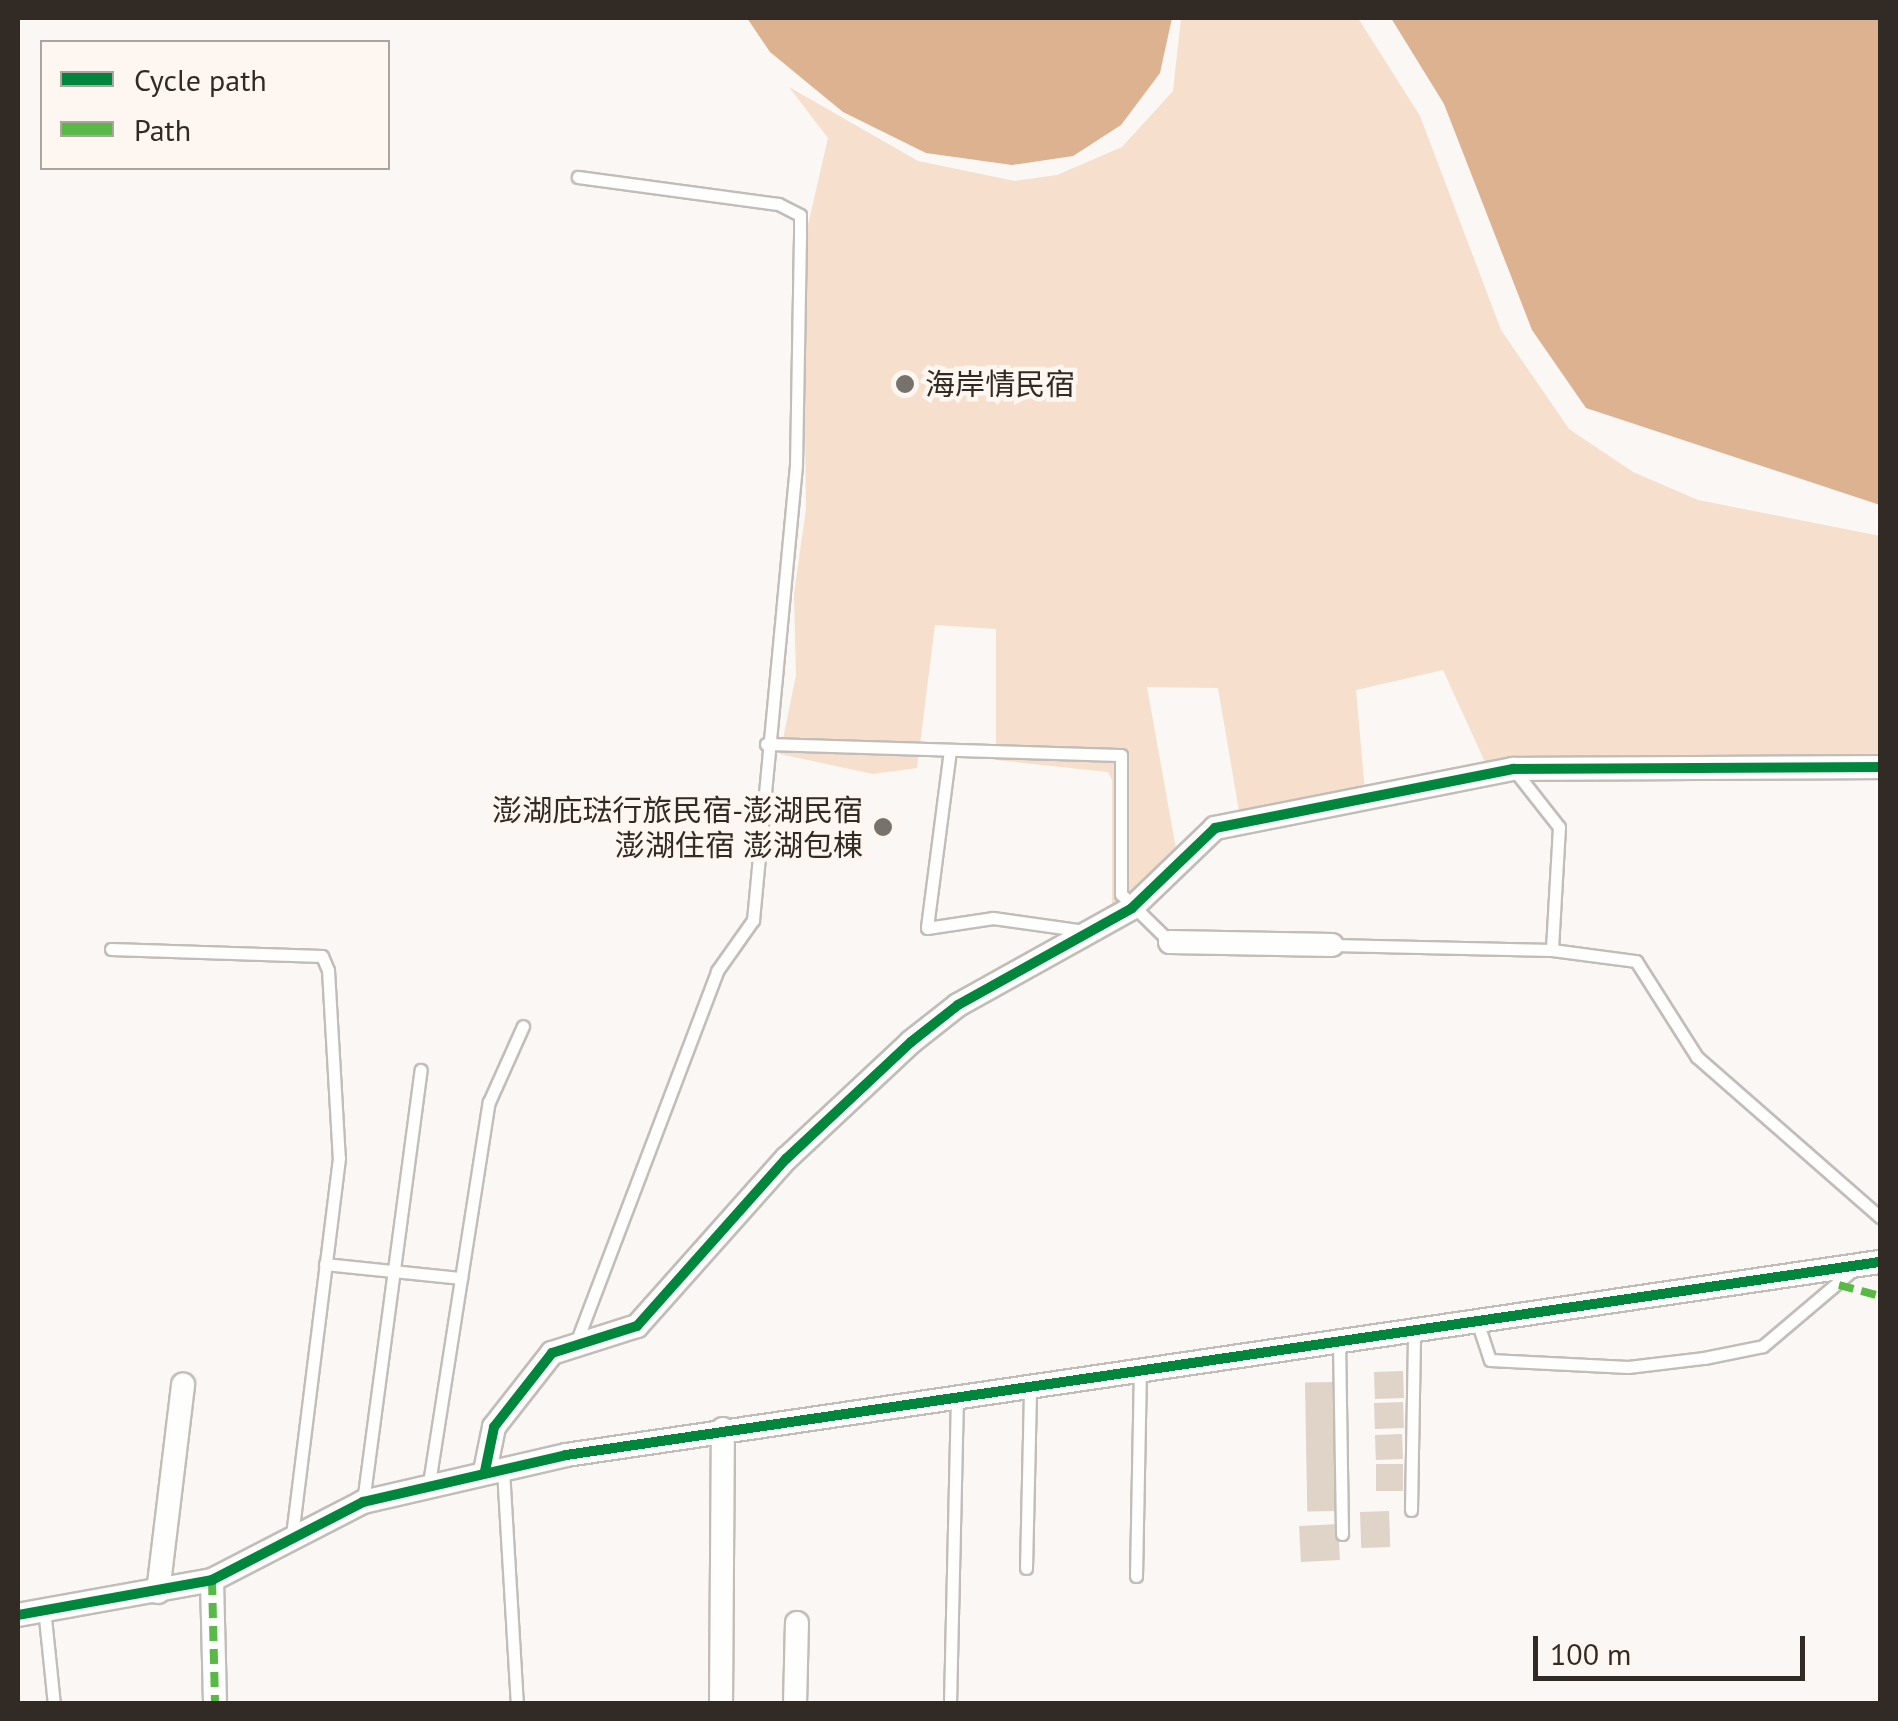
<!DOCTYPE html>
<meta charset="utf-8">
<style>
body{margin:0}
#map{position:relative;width:1898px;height:1721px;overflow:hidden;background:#faf7f4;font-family:"PT Sans","Noto Sans TC",sans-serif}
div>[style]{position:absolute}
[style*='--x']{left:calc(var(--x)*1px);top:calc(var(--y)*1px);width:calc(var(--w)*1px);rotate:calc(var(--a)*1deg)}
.green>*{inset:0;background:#f6dfcc}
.water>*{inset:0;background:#dcb291}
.building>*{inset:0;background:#e0d3c8;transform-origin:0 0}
.roads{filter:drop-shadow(2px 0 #c2bdb9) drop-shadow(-2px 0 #c2bdb9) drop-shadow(0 2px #c2bdb9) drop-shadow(0 -2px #c2bdb9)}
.service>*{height:11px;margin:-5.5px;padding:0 5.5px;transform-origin:5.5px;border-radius:5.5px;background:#fefefd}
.minor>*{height:22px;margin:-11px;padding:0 11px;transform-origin:11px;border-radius:11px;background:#fefefd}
.quiet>*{height:8px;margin-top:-4px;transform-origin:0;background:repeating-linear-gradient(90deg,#58b947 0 15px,transparent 0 23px)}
.cycleway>*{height:10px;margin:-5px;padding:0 5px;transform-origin:5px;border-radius:5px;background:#00873e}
.dots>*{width:28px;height:28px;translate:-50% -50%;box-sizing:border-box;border:5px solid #fef6f0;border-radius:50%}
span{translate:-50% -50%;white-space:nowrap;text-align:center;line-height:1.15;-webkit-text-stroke:9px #fef6f0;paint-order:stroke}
.poi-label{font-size:30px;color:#322a25}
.left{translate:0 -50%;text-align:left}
.right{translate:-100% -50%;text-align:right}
.frame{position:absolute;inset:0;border:20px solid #322a25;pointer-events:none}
.legend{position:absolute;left:40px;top:40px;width:350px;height:130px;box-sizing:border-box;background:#fef6f0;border:2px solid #aca49f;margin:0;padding:12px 18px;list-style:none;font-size:30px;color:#322a25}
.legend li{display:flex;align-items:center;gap:20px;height:50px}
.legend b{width:50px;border:2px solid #aca49f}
.scale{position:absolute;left:1533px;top:1636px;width:272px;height:45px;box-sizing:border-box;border:5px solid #322a25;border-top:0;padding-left:12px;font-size:30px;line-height:35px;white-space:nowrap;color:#322a25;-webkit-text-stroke:8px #fef6f0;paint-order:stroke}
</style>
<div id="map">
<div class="green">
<div style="clip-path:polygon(1181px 18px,1358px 18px,1420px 116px,1501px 330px,1569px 429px,1633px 472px,1698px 500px,1880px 536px,1880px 767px,1490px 773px,1443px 670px,1356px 690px,1365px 792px,1240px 817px,1218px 688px,1147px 687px,1176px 849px,1112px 912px,1112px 780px,1108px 772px,996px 760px,996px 629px,935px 625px,917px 768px,873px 774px,780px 754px,796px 675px,794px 594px,806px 509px,803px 247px,828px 138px,789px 87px,918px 161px,1015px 181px,1057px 175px,1122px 147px,1173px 91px)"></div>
</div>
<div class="water">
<div style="clip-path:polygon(747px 18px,1172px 18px,1160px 73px,1121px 125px,1073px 156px,1012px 165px,926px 153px,843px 112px,770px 52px)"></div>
<div style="clip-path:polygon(1391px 18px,1880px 18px,1880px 505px,1586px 408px,1532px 330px,1444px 104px)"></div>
</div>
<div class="building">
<div style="left:1403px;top:1371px;width:27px;height:29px;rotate:88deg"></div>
<div style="left:1334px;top:1382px;width:129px;height:29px;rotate:89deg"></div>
<div style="left:1403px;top:1402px;width:26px;height:29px;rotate:88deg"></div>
<div style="left:1402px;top:1434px;width:25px;height:27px;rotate:88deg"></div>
<div style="left:1403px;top:1464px;width:27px;height:27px;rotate:90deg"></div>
<div style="left:1389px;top:1511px;width:36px;height:29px;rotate:88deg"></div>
<div style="left:1338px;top:1524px;width:36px;height:39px;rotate:87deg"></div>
</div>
<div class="roads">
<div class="service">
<div style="--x:766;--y:744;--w:355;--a:1.8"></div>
<div style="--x:1121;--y:755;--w:139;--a:90"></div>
<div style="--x:1121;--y:894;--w:69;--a:44.4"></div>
<div style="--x:950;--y:750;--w:179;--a:97.4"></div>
<div style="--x:927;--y:928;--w:67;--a:-8.6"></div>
<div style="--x:993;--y:918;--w:94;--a:8"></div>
<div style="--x:1515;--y:771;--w:71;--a:51.8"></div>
<div style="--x:1559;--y:827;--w:123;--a:93.3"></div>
<div style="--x:1552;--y:950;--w:85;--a:7.5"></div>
<div style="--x:1636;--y:961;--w:114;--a:57.6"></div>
<div style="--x:1697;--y:1057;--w:243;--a:41.2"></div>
<div style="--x:1332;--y:945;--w:220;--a:1.3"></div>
<div style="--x:111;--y:949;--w:211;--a:1.9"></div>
<div style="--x:322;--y:956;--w:15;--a:67"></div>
<div style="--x:328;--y:970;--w:188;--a:86.7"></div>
<div style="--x:339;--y:1158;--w:381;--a:97.1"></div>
<div style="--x:325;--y:1264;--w:137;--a:5.9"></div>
<div style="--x:1477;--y:1321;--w:41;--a:71.6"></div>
<div style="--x:1490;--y:1360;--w:138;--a:2.9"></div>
<div style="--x:1628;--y:1367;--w:77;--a:-6.8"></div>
<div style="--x:1704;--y:1358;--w:60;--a:-11.5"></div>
<div style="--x:1763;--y:1346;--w:121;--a:-40.3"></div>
<div style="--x:1339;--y:1340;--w:194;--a:89.1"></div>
<div style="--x:576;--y:1343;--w:398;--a:-69.2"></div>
<div style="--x:717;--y:971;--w:62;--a:-54.8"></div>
<div style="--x:753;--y:920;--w:457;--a:-84.6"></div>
<div style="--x:796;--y:465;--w:232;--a:-89"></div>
<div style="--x:800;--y:233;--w:18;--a:-90"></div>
<div style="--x:800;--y:215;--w:25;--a:-153"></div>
<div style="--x:778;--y:204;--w:202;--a:-172.3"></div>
<div style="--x:503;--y:1470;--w:234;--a:86.6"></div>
<div style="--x:429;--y:1483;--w:386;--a:-81.1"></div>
<div style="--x:489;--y:1102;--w:83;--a:-65.9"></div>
<div style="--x:363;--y:1502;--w:436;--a:-82.4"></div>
<div style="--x:1411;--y:1510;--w:179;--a:-89"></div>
<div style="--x:1026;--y:1568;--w:183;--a:-88.7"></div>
<div style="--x:1136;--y:1576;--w:206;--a:-88.9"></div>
<div style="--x:44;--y:1608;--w:97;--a:84.1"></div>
<div style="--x:950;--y:1704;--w:309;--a:-88.7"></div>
</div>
<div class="minor">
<div style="--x:1170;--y:942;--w:162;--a:1.1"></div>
<div style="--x:485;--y:1471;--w:45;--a:-78.4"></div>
<div style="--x:494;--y:1427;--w:94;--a:-51.9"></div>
<div style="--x:552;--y:1353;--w:89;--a:-17.6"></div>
<div style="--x:637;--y:1326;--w:224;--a:-48.3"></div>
<div style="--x:786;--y:1159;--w:171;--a:-43.1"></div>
<div style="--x:911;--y:1042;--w:60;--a:-38.2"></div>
<div style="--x:958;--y:1005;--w:199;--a:-29.1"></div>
<div style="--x:1132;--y:908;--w:115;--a:-43.9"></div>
<div style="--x:1215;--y:828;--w:304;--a:-11.2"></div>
<div style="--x:1513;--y:769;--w:367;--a:-0.3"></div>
<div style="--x:212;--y:1580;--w:124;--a:88.6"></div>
<div style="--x:158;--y:1592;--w:209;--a:-83.1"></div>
<div style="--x:18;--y:1615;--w:197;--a:-10.2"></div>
<div style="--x:212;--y:1580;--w:170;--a:-27.3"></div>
<div style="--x:363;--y:1502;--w:208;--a:-13"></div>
<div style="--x:566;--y:1455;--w:1328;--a:-8.36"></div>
<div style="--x:721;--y:1704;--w:275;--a:-89.6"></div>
<div style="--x:795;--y:1704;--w:81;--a:-88.6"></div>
</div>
</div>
<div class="quiet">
<div style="--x:1839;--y:1285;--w:42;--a:15"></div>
<div style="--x:212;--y:1580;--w:124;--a:88.6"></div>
</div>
<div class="cycleway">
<div style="--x:485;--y:1471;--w:45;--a:-78.4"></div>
<div style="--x:494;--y:1427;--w:94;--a:-51.9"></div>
<div style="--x:552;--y:1353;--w:89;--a:-17.6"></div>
<div style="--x:637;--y:1326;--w:224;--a:-48.3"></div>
<div style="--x:786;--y:1159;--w:171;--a:-43.1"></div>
<div style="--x:911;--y:1042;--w:60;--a:-38.2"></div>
<div style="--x:958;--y:1005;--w:199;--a:-29.1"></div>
<div style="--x:1132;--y:908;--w:115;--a:-43.9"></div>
<div style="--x:1215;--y:828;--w:304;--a:-11.2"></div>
<div style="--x:1513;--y:769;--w:367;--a:-0.3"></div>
<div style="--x:18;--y:1615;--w:197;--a:-10.2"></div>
<div style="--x:212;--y:1580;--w:170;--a:-27.3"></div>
<div style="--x:363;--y:1502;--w:208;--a:-13"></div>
<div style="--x:566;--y:1455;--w:1328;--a:-8.36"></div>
</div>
<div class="dots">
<div style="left:905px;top:384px;background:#78726d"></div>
<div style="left:883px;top:827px;background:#78726d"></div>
</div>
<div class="poi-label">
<span class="left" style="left:925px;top:384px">海岸情民宿</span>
<span class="right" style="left:863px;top:827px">澎湖庇琺行旅民宿-澎湖民宿<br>澎湖住宿 澎湖包棟</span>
</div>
<div class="frame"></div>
<ul class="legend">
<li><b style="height:12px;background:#00873e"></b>Cycle path</li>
<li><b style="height:12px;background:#58b947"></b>Path</li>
</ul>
<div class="scale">100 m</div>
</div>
